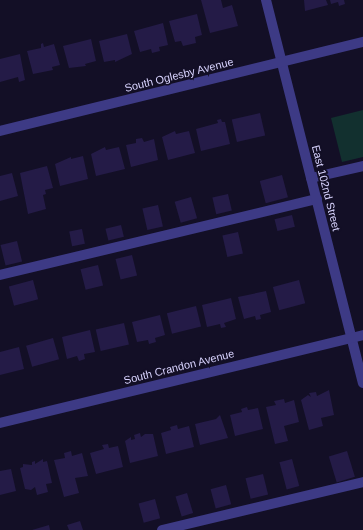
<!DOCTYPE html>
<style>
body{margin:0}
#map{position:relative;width:363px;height:530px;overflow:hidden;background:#130f26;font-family:Arial,sans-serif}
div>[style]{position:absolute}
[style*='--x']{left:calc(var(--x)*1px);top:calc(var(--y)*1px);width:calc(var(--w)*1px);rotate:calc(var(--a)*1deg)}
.green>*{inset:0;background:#12302f}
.building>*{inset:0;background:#241b47;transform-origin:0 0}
.service>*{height:10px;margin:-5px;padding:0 5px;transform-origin:5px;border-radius:5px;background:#3d3a85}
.minor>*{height:10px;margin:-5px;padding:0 5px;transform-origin:5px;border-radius:5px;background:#3d3a85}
span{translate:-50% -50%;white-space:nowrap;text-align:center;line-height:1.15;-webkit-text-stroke:3.5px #130f26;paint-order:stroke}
.street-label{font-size:11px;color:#d9d4ff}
</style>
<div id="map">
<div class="green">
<div style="clip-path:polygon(363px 110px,363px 157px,342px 162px,331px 118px)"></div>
</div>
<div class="building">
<div style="clip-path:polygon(201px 0,221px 0,223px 8px,232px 5px,238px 26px,210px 33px)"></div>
<div style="clip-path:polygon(304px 0,326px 0,328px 5px,305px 11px)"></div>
<div style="clip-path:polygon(330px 0,344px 0,345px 4px,339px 6px,338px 2px,331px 4px)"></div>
<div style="clip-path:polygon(197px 14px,202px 35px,195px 37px,196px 43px,183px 46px,181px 41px,175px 42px,169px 21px)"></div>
<div style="clip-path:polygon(163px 23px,168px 45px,159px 47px,160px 51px,152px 53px,151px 49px,140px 52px,134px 31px)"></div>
<div style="clip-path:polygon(127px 34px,132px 54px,115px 62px,115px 60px,104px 62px,99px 41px)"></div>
<div style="clip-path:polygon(91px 39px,96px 61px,85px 64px,86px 66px,69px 68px,63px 46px)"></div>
<div style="clip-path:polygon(43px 43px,44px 47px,54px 44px,60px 65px,52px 67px,53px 70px,33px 74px,27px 51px,41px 48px,41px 44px)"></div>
<div style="clip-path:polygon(20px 54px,25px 80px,19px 82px,18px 77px,0 82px,0 59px)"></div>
<div style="left:260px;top:113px;width:23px;height:29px;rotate:77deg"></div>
<div style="clip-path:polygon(221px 119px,222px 122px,225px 122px,230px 144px,201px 151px,196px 129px,218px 123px,217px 120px)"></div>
<div style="clip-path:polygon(175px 131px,176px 134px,189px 131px,195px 153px,168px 160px,162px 137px)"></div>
<div style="clip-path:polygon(142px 138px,144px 142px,154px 139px,158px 160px,131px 167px,126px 145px,136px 143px,136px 139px)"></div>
<div style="clip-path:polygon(105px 147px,106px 150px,119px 147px,125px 169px,96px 176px,91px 154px)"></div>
<div style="clip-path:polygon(83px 156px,88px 179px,60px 186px,55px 164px,71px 157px,71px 159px)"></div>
<div style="clip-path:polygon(47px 166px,53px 188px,45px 190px,46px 194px,43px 195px,46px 209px,28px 214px,20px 173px)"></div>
<div style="clip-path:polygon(12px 173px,18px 196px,0 201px,0 176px)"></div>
<div style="left:282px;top:175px;width:23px;height:23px;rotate:75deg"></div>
<div style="left:228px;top:194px;width:17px;height:16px;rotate:77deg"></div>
<div style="left:191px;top:197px;width:22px;height:17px;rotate:74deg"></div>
<div style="left:158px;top:205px;width:22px;height:16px;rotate:77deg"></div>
<div style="left:292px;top:215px;width:12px;height:18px;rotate:76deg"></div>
<div style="left:121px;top:225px;width:12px;height:16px;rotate:76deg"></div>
<div style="left:82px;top:229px;width:15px;height:13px;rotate:79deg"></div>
<div style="left:238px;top:232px;width:22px;height:16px;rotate:77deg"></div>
<div style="left:17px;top:241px;width:21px;height:17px;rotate:76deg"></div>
<div style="left:132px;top:255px;width:21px;height:17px;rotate:76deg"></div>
<div style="left:98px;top:265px;width:21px;height:18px;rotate:76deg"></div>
<div style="left:33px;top:280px;width:20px;height:25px;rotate:75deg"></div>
<div style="left:299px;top:280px;width:24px;height:27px;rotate:75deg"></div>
<div style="clip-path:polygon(266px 291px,271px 312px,260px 315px,261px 319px,256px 320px,255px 316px,244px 319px,238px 297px)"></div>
<div style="clip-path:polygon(231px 298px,236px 319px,224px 323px,226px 327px,221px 328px,220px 324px,207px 327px,202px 305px)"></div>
<div style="left:196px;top:306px;width:21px;height:30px;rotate:76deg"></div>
<div style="clip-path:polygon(160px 315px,165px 335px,155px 338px,156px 342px,149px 344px,148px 340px,137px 342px,132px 322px)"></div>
<div style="left:124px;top:323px;width:22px;height:29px;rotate:77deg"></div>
<div style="clip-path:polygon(90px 330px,95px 352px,84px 354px,85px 359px,79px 361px,77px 356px,67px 359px,62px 337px)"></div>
<div style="left:53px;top:338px;width:22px;height:28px;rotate:74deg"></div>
<div style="clip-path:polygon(19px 347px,24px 369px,0 375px,0 352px)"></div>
<div style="clip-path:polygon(329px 390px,334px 415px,321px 418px,323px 426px,309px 430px,301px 400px,308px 395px,311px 397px,309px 393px,316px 392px,317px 396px)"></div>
<div style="clip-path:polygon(284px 399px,285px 403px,294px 400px,299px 422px,284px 426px,288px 441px,275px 444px,266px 407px,276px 405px,274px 401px)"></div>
<div style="clip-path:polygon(247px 407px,248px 410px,258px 408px,263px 429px,235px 436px,230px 415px,242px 412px,241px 409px)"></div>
<div style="clip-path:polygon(220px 415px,228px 438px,200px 445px,195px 424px,216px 419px)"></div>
<div style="clip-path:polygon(177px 425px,178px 429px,189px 426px,194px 447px,166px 454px,161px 433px,171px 430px,170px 427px)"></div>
<div style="clip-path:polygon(140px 433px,141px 437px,145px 434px,153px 434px,158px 456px,130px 463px,125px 441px,131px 437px,131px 440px,135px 439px,134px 435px)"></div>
<div style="clip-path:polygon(108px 444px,109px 448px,118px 446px,123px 467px,96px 474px,90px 453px,104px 449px,102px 445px)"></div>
<div style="clip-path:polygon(71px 451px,72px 456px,82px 453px,88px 476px,75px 478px,79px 493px,64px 497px,54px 460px,65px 458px,64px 453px)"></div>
<div style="left:347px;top:451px;width:27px;height:19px;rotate:73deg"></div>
<div style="clip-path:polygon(43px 459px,43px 462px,47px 461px,52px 483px,46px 484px,48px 492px,37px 495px,35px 487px,31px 490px,25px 489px,20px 468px,23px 467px,23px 464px,32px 465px,32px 462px,35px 461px,35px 464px)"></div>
<div style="left:292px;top:459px;width:28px;height:13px;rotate:75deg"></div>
<div style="clip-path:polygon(11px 469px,16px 491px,0 495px,0 471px)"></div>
<div style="left:263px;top:474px;width:21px;height:18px;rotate:76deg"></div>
<div style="left:226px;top:485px;width:20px;height:16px;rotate:75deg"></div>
<div style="left:187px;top:493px;width:21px;height:12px;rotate:73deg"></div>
<div style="left:155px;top:499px;width:20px;height:17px;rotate:75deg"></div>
<div style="clip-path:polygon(80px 521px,83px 530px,69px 530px,67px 525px)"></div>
<div style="clip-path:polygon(49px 525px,50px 530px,32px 530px)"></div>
</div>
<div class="service">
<div style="--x:311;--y:178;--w:53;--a:-13"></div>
<div style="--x:0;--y:275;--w:326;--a:-13.5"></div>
<div style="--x:162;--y:530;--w:207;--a:-13.4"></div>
</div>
<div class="minor">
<div style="--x:266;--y:0;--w:395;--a:75.8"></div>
<div style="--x:0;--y:131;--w:374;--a:-13.8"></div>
<div style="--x:0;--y:423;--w:374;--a:-13.6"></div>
</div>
<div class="street-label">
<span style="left:179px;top:75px;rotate:-14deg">South Oglesby Avenue</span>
<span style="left:326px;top:188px;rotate:76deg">East 102nd Street</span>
<span style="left:179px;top:367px;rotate:-14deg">South Crandon Avenue</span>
</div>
</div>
